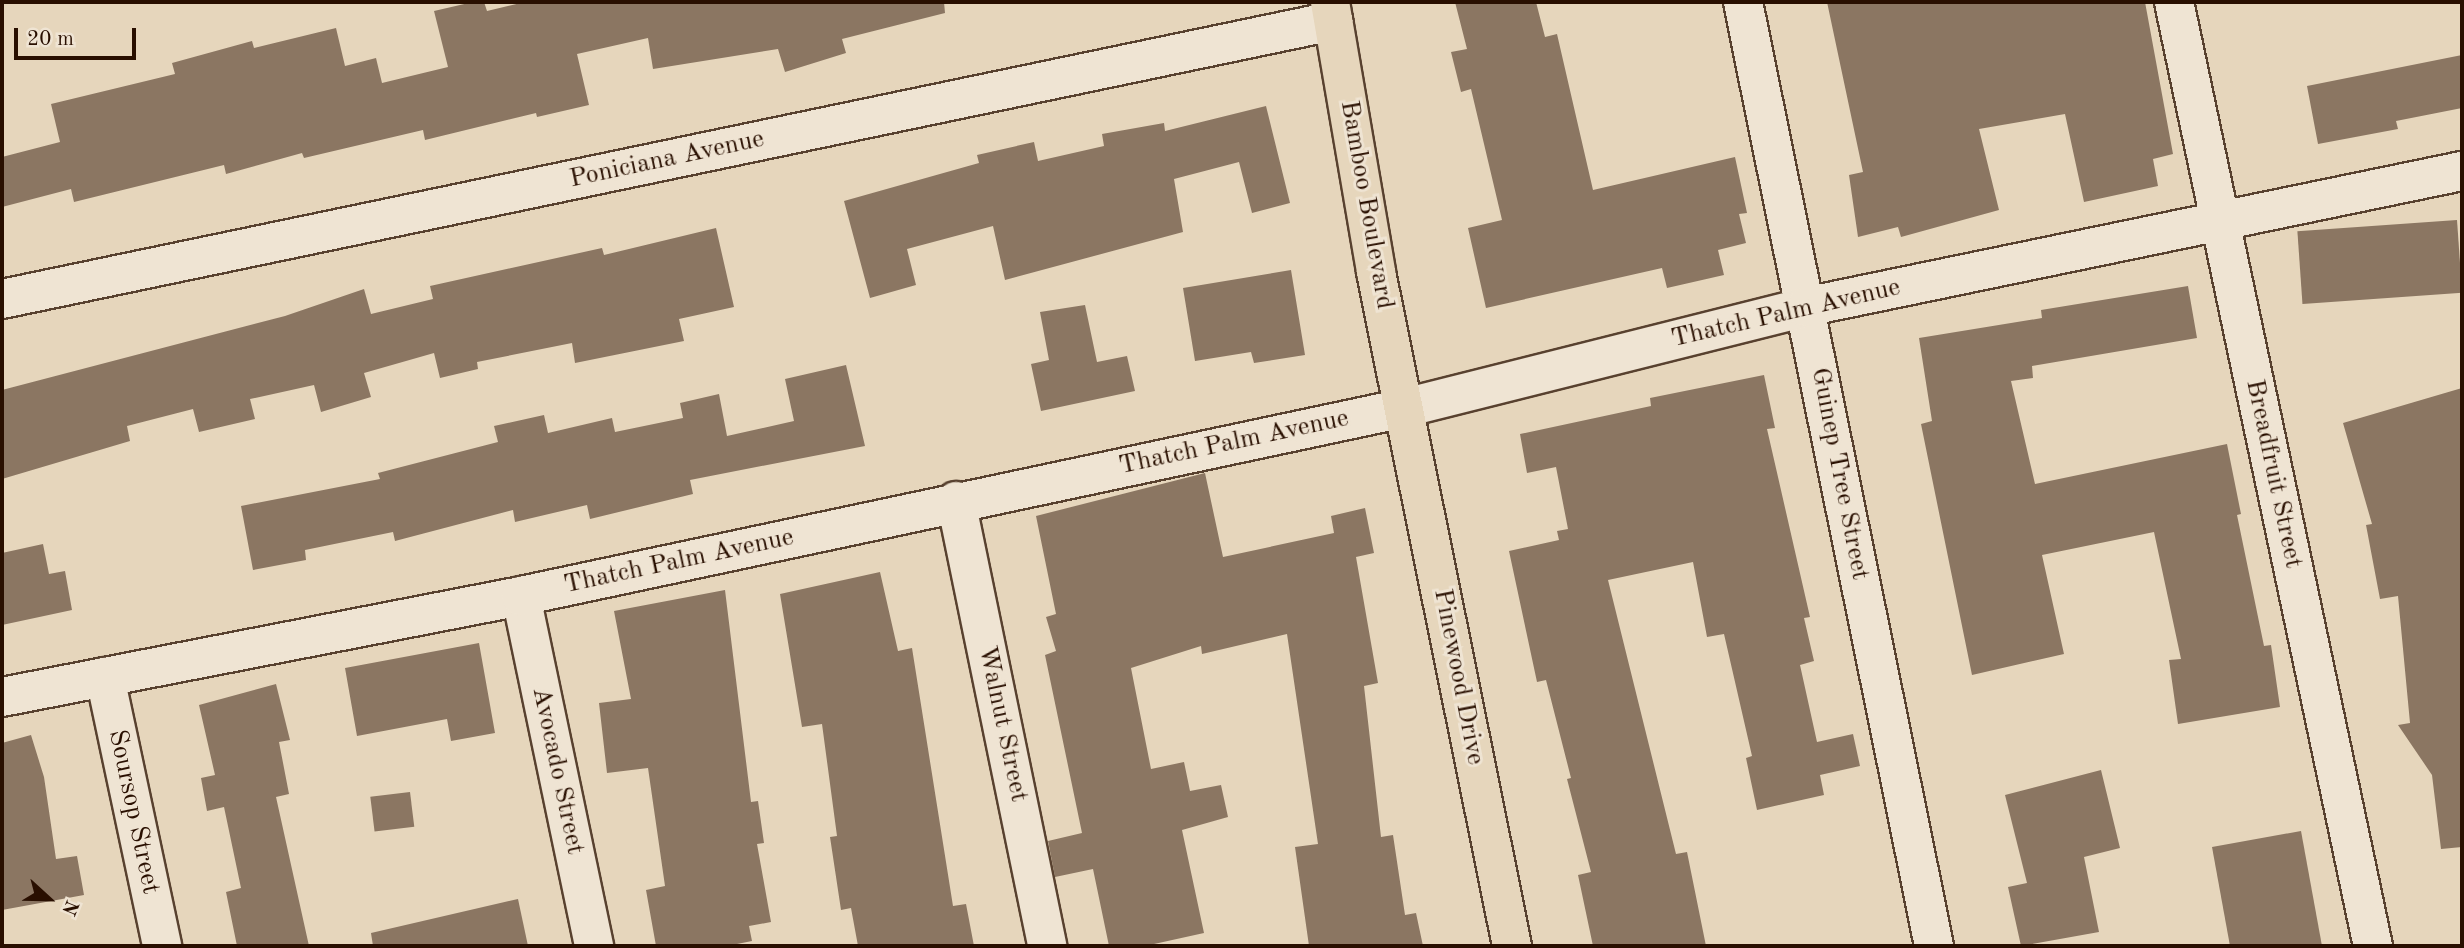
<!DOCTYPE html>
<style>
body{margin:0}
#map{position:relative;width:2464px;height:948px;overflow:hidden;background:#e6d6bc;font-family:"Old Standard TT",serif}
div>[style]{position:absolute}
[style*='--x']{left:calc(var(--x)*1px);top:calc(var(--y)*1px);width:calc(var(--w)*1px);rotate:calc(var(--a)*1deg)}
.building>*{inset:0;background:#8b7662;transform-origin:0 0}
.roads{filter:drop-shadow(2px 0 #58412f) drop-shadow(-2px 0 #58412f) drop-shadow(0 2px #58412f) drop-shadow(0 -2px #58412f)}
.minor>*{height:38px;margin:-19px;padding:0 19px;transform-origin:19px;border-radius:19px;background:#efe4d3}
.major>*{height:38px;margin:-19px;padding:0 19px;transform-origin:19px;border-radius:19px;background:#e6d6bc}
span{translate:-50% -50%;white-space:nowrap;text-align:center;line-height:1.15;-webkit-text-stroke:6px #efe4d3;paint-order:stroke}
.street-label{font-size:26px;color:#290f00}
.frame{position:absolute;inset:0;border:4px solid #290f00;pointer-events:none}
.north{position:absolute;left:14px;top:864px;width:70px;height:70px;-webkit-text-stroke:5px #efe4d3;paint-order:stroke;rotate:112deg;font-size:19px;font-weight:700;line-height:28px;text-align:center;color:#290f00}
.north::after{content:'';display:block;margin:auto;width:24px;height:32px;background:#290f00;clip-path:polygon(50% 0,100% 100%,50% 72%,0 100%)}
.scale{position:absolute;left:14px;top:28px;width:122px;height:32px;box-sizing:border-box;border:4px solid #290f00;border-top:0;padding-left:9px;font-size:21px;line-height:24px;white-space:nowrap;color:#290f00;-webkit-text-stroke:5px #efe4d3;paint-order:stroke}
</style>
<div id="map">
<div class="building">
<div style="clip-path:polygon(473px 2px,484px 2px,487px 11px,525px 2px,944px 2px,945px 13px,842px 39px,846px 53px,785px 72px,778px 49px,653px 69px,648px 38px,577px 54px,589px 105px,537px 117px,536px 113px,425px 140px,423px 130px,304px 158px,302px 153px,226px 174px,224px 165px,74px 202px,71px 189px,2px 207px,2px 157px,60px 142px,51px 104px,175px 74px,172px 63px,252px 41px,254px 48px,336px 28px,345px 66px,376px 58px,382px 83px,448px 67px,434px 11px)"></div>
<div style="clip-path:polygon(1455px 2px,1536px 2px,1545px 37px,1557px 34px,1593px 190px,1735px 157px,1747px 213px,1739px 214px,1746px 243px,1718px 250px,1724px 275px,1667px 288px,1662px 268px,1486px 308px,1468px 228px,1502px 220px,1471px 89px,1461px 92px,1451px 52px,1467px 49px)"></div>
<div style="clip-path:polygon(1827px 2px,2145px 2px,2173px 154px,2153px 159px,2158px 186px,2084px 202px,2065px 114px,1979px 129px,1999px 210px,1901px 237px,1898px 227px,1858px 237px,1849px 175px,1863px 172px)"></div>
<div style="clip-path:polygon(2462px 55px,2462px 108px,2396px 121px,2398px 129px,2318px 144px,2307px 86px)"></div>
<div style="clip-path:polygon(1266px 106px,1290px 203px,1252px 213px,1239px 162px,1174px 179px,1183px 232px,1005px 280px,993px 226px,907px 249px,916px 285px,870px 298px,844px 201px,979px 163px,977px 155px,1034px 142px,1038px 161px,1104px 146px,1102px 134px,1164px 123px,1165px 131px)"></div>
<div style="left:2457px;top:220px;width:73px;height:160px;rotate:86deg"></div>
<div style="clip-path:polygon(716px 228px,734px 307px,679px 319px,684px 341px,575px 363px,572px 343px,477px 362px,478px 369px,440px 378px,434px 353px,364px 373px,371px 397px,321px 412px,314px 385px,250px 399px,255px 419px,199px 432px,193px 409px,127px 426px,130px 441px,2px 479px,2px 390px,285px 316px,364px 289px,371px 314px,433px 299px,430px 286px,602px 248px,604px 255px)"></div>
<div style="clip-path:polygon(1291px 270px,1305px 355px,1254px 363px,1251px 352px,1195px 361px,1183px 288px)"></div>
<div style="clip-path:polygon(2188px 286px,2197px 338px,2032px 366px,2033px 378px,2011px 381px,2035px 484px,2227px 444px,2241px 514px,2237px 515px,2264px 646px,2271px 645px,2280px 707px,2178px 724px,2169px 660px,2181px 659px,2154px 532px,2042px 555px,2064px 654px,1972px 675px,1921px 424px,1932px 421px,1919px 338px,2042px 318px,2041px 310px)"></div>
<div style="clip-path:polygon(1085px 305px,1097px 362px,1127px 356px,1135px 391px,1041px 411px,1031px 364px,1049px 360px,1040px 312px)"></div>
<div style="clip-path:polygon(846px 365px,865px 446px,690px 480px,693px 494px,590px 519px,587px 505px,515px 522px,513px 510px,395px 541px,393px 532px,305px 550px,306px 560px,253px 570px,241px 506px,380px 479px,378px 473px,498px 442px,494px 426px,544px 415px,548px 433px,612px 418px,615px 432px,683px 418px,680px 403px,719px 394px,727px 436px,794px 421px,785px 379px)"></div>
<div style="clip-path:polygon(1764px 375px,1775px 428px,1767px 429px,1810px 617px,1804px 618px,1814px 661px,1800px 665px,1817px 742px,1853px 734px,1860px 766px,1820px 775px,1824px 795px,1757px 810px,1746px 758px,1752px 756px,1724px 634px,1707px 637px,1693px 562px,1608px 580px,1676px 854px,1687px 852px,1706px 946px,1593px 946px,1578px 875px,1591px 872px,1567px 779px,1571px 778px,1546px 680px,1537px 682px,1509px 551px,1559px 540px,1557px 531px,1568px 529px,1556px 467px,1527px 473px,1520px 434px,1651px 406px,1650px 398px)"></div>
<div style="clip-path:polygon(2462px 388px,2462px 847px,2441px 849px,2432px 775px,2398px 725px,2410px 723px,2398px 596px,2380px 599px,2366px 525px,2372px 524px,2343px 423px)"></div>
<div style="clip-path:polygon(1205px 473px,1223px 557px,1334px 533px,1331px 516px,1365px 508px,1374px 553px,1356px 557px,1378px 683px,1364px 686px,1381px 837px,1393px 835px,1405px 915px,1416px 913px,1423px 946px,1309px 946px,1295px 847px,1318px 844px,1287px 634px,1202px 654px,1201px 646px,1131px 668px,1151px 769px,1184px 762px,1190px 791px,1221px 785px,1228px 817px,1182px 830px,1204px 933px,1145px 946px,1109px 946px,1093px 869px,1055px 877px,1048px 841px,1082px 833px,1045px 655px,1056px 651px,1046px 617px,1056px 614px,1036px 516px)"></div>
<div style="clip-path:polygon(43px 544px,49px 574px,65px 571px,72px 610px,2px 625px,2px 553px)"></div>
<div style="clip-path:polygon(880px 572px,898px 651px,912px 648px,953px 906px,966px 904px,974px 946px,858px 946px,851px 908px,841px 910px,830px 837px,837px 836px,822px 724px,802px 727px,780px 594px)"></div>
<div style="clip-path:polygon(725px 590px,751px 802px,758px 801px,764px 843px,757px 844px,771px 922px,749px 926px,752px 941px,727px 946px,656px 946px,646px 890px,665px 886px,648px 768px,607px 773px,599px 703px,631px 699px,614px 611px)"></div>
<div style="clip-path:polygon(479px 643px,495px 733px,451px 741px,447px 719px,357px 736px,345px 668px)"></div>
<div style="clip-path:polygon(276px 684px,290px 740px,279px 742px,289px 794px,276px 797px,309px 946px,237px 946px,226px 892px,241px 888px,224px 807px,207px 811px,201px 778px,215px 775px,199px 705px)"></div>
<div style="clip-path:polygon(31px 735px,44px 777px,56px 859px,77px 856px,84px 895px,2px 910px,2px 743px)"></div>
<div style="clip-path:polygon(2101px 770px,2120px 848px,2084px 857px,2099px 932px,2021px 946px,2008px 887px,2027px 883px,2005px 795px)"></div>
<div style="left:410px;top:792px;width:35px;height:40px;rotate:83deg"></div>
<div style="clip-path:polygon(2301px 831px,2322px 946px,2230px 946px,2212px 847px)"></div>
<div style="clip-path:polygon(518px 899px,528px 946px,373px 946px,371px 933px)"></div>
</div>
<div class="roads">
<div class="minor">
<div style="--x:1743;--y:2;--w:963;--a:78.56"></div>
<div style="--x:2174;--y:2;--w:965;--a:78.1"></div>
<div style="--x:2;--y:299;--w:1360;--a:-11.8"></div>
<div style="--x:956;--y:501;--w:454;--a:78.4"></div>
<div style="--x:521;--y:596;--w:358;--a:78.2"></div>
<div style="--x:105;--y:677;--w:275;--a:78"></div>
<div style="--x:2;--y:697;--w:529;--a:-11.01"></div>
<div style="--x:521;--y:596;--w:903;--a:-12.02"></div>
<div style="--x:1404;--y:408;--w:414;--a:-14.1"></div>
<div style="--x:1805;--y:307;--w:671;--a:-11.7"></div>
</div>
<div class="major">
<div style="--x:1330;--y:2;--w:274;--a:80.3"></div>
<div style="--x:1376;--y:272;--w:688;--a:78.59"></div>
</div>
</div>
<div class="street-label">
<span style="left:667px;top:160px;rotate:-12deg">Poniciana Avenue</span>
<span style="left:1366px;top:205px;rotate:80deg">Bamboo Boulevard</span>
<span style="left:1786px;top:314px;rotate:-13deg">Thatch Palm Avenue</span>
<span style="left:1234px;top:443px;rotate:-12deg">Thatch Palm Avenue</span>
<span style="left:1839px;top:474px;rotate:79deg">Guinep Tree Street</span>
<span style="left:2273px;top:474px;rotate:78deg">Breadfruit Street</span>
<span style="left:679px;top:562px;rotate:-12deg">Thatch Palm Avenue</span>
<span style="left:1458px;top:677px;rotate:79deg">Pinewood Drive</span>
<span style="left:1002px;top:724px;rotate:78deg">Walnut Street</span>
<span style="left:557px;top:771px;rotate:78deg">Avocado Street</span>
<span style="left:133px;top:812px;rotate:78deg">Soursop Street</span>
</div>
<div class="frame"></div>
<div class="north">N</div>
<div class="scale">20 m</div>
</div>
